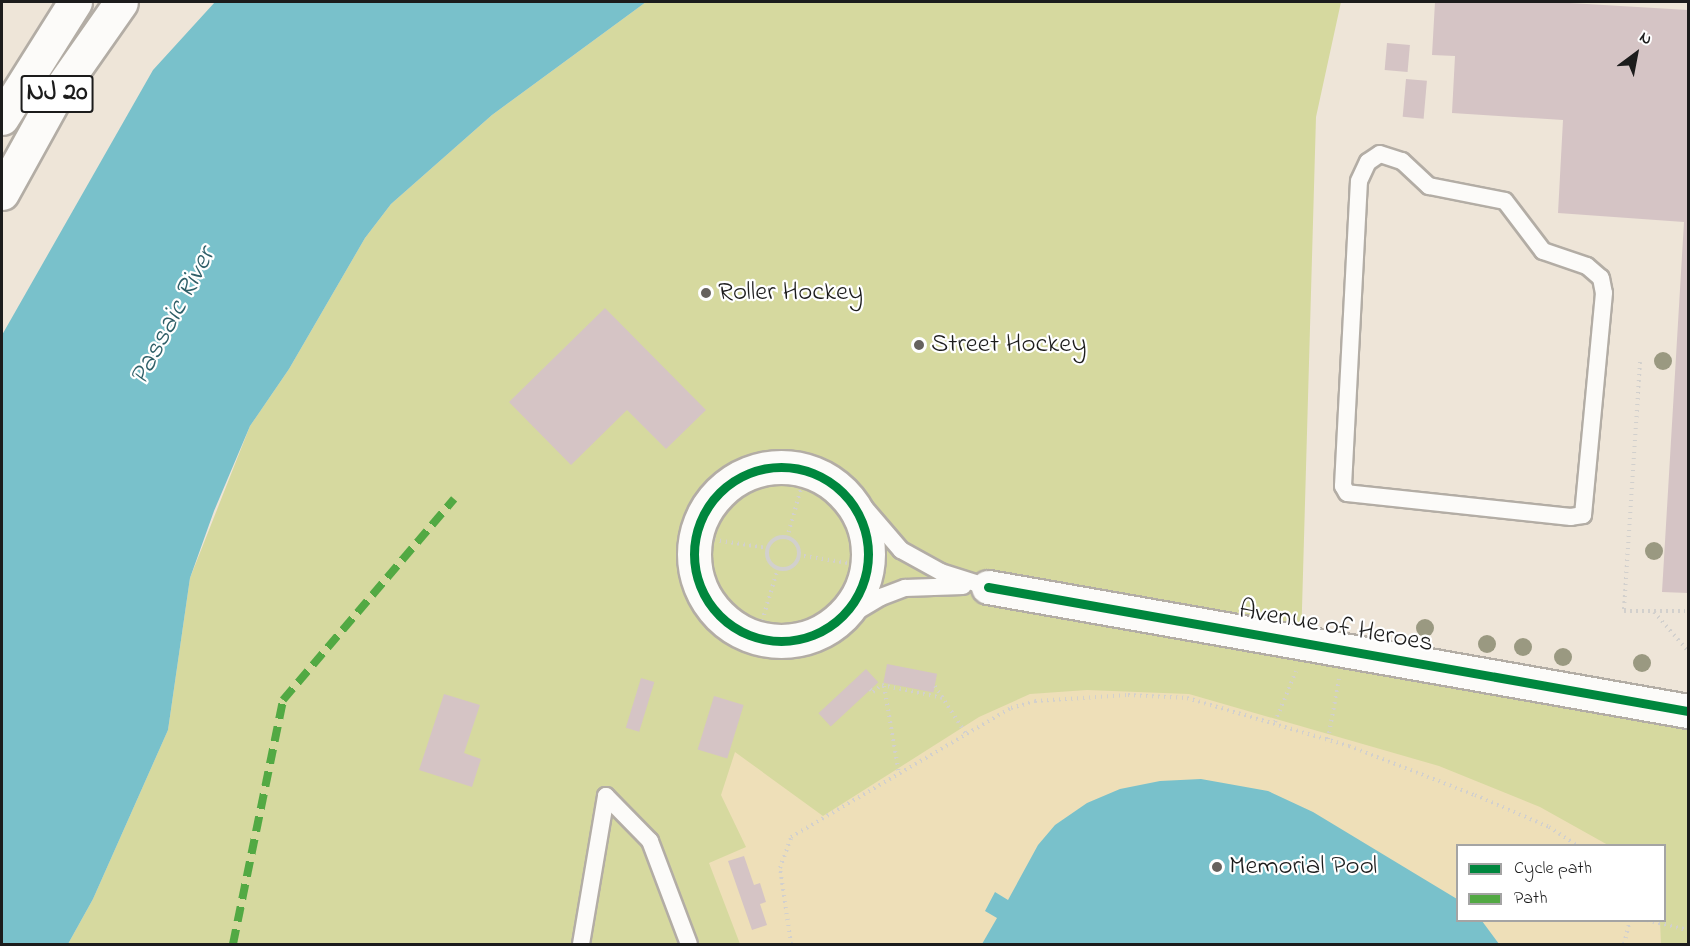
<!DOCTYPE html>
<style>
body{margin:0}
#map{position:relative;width:1690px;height:946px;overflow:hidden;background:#eee5d8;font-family:"Indie Flower",sans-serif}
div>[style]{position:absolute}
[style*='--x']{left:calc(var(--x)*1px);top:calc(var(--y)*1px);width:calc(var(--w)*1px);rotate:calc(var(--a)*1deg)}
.green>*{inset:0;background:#d6d99f}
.sand>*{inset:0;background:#eedfb8}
.water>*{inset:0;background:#79c1cb}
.building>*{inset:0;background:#d5c4c5;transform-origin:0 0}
.path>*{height:4px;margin-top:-2px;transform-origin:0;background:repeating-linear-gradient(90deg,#d2d0cd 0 1.5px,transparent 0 6px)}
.path>.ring{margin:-2px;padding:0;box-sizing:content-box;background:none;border:4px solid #d2d0cd;border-radius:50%}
.roads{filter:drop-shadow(2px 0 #b3ada5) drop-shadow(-2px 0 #b3ada5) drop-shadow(0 2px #b3ada5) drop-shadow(0 -2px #b3ada5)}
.service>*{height:16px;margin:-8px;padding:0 8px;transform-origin:8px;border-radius:8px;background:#fcfbf9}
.minor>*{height:33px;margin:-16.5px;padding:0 16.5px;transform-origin:16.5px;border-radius:16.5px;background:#fcfbf9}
.minor>.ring{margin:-16.5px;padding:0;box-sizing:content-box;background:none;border:33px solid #fcfbf9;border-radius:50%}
.primary>*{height:33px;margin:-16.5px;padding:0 16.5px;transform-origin:16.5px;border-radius:16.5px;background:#fcfbf9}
.quiet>*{height:8px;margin-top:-4px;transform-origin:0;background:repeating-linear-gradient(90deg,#52a943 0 15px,transparent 0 23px)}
.cycleway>*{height:9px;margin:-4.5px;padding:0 4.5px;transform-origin:4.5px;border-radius:4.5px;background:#00873e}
.cycleway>.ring{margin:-4.5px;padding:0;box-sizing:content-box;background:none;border:9px solid #00873e;border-radius:50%}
.trees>*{width:18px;height:18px;margin:-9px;border-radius:50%;background:#9a9981}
.dots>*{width:16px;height:16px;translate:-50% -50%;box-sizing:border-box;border:3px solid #fff;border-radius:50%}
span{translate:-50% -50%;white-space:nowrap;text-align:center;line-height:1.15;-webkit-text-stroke:4.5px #fff;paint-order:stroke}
.shield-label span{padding:2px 4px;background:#fff;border:2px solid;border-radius:4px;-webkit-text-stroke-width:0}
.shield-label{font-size:26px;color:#1c1c1c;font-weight:700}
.poi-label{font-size:27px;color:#1c1c1c}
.left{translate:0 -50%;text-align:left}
.street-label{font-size:27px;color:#1c1c1c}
.water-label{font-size:28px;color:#2f5f68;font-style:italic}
.frame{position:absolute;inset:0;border:3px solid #1c1c1c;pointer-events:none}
.legend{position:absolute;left:1456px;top:844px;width:210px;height:78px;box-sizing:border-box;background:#fff;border:2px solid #a4a4a4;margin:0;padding:8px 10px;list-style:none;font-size:18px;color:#1c1c1c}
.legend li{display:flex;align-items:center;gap:12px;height:30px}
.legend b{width:30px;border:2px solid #a4a4a4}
.north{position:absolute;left:1606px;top:24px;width:60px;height:60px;-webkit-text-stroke:4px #fff;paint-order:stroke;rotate:32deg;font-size:16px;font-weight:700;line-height:24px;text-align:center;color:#1c1c1c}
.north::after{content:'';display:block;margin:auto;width:21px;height:27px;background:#1c1c1c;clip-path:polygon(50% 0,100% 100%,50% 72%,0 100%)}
</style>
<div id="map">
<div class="green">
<div style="clip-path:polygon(evenodd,646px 2px,1341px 2px,1316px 117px,1301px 644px,1688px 715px,1688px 944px,68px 944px,93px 899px,168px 730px,190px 578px,250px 426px,289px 369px,365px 238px,391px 204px,492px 115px,646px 2px,1458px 846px,1664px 846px,1664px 920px,1458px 920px,1458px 846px)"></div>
</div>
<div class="sand">
<div style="clip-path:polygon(1087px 690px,1189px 694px,1439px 766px,1540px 807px,1608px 845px,1458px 846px,1458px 920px,1660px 921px,1661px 944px,740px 944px,709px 863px,746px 847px,721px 795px,735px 752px,823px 816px,979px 717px,1030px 694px)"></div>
</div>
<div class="water">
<div style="clip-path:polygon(215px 2px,646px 2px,492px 115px,391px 204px,365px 238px,289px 369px,250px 426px,214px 511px,190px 578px,168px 730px,93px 899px,68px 944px,2px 944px,2px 335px,153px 70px)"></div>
<div style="clip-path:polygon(1201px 779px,1268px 791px,1313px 812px,1457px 899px,1458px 920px,1482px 921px,1499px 944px,982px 944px,997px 918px,985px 911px,995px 892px,1008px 900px,1038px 845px,1055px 825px,1087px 803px,1120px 789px,1160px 781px)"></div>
</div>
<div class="building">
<div style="clip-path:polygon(1435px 2px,1553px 2px,1688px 10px,1688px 593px,1662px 592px,1684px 222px,1558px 213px,1563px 120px,1452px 113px,1455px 56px,1432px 55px)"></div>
<div style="left:1387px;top:43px;width:23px;height:27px;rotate:5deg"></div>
<div style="left:1406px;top:79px;width:21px;height:38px;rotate:5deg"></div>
<div style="clip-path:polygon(605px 308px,706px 410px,666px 449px,627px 410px,571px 465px,509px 402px)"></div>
<div style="left:887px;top:664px;width:51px;height:19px;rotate:11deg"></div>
<div style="left:866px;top:669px;width:18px;height:65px;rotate:47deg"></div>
<div style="left:641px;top:678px;width:14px;height:52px;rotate:17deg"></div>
<div style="clip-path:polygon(444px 694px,480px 705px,464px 753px,481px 759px,472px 787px,419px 770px)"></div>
<div style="left:714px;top:696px;width:31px;height:56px;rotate:17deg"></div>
<div style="clip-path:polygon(744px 856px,754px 885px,760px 883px,766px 902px,760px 904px,767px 925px,752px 930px,728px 861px)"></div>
</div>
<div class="path">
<div style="--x:1640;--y:362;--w:250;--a:93.7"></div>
<div style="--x:1624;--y:611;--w:64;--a:0"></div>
<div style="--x:696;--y:537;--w:72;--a:8.8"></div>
<div class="ring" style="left:767px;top:537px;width:28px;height:28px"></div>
<div style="--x:787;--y:538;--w:70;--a:-74.2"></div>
<div style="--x:798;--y:555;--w:70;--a:9.1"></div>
<div style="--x:1654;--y:612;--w:52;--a:48.9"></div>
<div style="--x:757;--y:638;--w:73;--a:-73.3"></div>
<div style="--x:884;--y:686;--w:89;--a:80.3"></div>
<div style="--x:935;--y:686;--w:57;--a:57.1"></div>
<div style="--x:870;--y:689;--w:4;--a:45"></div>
<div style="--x:873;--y:692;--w:11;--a:-38"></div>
<div style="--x:882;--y:685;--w:62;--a:12"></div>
<div style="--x:1275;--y:722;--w:55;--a:-67.6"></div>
<div style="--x:1328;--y:739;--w:61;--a:-79.6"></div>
<div style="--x:1647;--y:920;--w:42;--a:13.7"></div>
<div style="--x:791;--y:944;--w:77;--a:-98.2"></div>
<div style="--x:780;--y:868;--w:33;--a:-70"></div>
<div style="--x:791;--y:837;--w:255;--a:-30.4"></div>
<div style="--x:1011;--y:708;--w:25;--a:-16"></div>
<div style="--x:1035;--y:701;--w:93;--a:-3.7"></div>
<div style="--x:1128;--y:695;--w:59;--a:2.9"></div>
<div style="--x:1187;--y:698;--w:169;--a:16.5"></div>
<div style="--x:1349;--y:746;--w:135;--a:21.3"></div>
<div style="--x:1475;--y:795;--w:81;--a:23.4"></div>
<div style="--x:1549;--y:827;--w:35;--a:33"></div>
<div style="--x:1624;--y:944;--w:25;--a:-76"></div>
</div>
<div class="roads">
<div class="service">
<div style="--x:1380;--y:154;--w:23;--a:18"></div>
<div style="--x:1402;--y:161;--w:37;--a:43"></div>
<div style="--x:1429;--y:186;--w:77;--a:11.2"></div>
<div style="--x:1505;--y:201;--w:63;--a:52.8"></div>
<div style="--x:1543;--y:251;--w:46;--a:18.8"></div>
<div style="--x:1587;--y:266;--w:18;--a:41"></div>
<div style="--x:1601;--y:278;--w:15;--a:79"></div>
<div style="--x:1604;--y:293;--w:223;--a:95.4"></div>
<div style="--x:1583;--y:515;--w:12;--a:171"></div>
<div style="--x:1571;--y:517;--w:225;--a:-173.9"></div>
<div style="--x:1347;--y:493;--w:8;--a:-120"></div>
<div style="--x:1343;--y:486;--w:305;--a:-87"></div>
<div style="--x:1359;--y:181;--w:21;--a:-65"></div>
<div style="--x:1368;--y:162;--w:14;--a:-34"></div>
<div style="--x:832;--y:483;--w:40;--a:37"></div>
<div style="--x:864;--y:507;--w:57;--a:49.3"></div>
<div style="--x:901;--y:550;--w:46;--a:28.8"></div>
<div style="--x:941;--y:572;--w:49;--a:17.7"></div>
<div style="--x:827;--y:629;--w:63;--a:-30.7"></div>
<div style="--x:881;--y:597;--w:26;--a:-21"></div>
<div style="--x:905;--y:588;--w:58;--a:-2"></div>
<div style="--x:581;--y:944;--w:150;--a:-80.4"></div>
<div style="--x:606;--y:796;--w:63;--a:45.6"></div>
<div style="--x:650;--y:841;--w:110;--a:69.3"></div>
</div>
<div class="minor">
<div class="ring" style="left:694px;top:467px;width:141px;height:141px"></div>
<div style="--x:988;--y:587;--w:711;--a:10.05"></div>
</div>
<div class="primary">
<div style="--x:2;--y:118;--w:137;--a:-57.8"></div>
<div style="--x:2;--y:193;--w:112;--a:-61.1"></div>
<div style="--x:56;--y:95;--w:113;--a:-55"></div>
</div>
</div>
<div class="quiet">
<div style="--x:233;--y:944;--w:249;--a:-78.4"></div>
<div style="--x:283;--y:700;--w:264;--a:-49.6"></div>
</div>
<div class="cycleway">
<div class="ring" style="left:694px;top:467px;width:165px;height:165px"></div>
<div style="--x:988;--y:587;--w:711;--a:10.05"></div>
</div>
<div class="trees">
<div style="left:1663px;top:361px"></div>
<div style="left:1654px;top:551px"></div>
<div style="left:1425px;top:628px"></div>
<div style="left:1487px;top:644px"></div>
<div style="left:1523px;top:647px"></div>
<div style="left:1563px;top:657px"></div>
<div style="left:1642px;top:663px"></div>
</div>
<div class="dots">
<div style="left:706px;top:293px;background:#66625e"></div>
<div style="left:919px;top:345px;background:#66625e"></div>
<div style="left:1217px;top:867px;background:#66625e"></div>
</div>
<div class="shield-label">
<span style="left:57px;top:94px">NJ 20</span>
</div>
<div class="poi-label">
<span class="left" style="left:718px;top:293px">Roller Hockey</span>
<span class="left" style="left:931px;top:345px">Street Hockey</span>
<span class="left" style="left:1229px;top:867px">Memorial Pool</span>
</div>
<div class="street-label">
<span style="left:1336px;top:627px;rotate:10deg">Avenue of Heroes</span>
</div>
<div class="water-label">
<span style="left:174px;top:317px;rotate:-62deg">Passaic River</span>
</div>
<div class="frame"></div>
<ul class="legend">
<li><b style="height:8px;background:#00873e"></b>Cycle path</li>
<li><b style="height:8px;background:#52a943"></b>Path</li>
</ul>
<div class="north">N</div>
</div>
